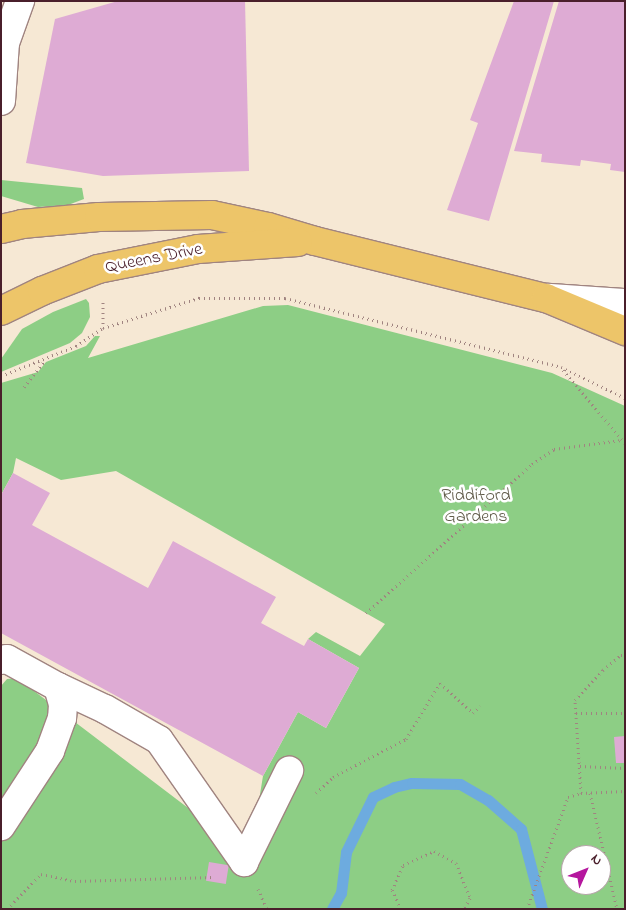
<!DOCTYPE html>
<style>
body{margin:0}
#map{position:relative;width:626px;height:910px;overflow:hidden;background:#f6e8d4;font-family:"Indie Flower",sans-serif}
div>[style]{position:absolute}
[style*='--x']{left:calc(var(--x)*1px);top:calc(var(--y)*1px);width:calc(var(--w)*1px);rotate:calc(var(--a)*1deg)}
.green>*{inset:0;background:#8dce85}
.stream>*{height:11px;margin:-5.5px;padding:0 5.5px;transform-origin:5.5px;border-radius:5.5px;background:#6dabdf}
.building>*{inset:0;background:#deabd4;transform-origin:0 0}
.path>*{height:3px;margin-top:-1.5px;transform-origin:0;background:repeating-linear-gradient(90deg,#a08480 0 1px,transparent 0 5px)}
.roads{filter:drop-shadow(1px 0 #a08480) drop-shadow(-1px 0 #a08480) drop-shadow(0 1px #a08480) drop-shadow(0 -1px #a08480)}
.minor>*{height:28px;margin:-14px;padding:0 14px;transform-origin:14px;border-radius:14px;background:#fff}
.major>*{height:28px;margin:-14px;padding:0 14px;transform-origin:14px;border-radius:14px;background:#edc569}
span{translate:-50% -50%;white-space:nowrap;text-align:center;line-height:1.15;-webkit-text-stroke:5px #fff;paint-order:stroke}
.street-label{font-size:18px;color:#4a1f2b}
.park-label{font-size:18px;color:#615c4a}
.frame{position:absolute;inset:0;border:2px solid #4a1f2b;pointer-events:none}
.north{position:absolute;left:561px;top:845px;width:50px;height:50px;box-sizing:border-box;background:#fff;border:1px solid #b7a5aa;border-radius:50%;rotate:46deg;font-size:14px;font-weight:700;line-height:20px;text-align:center;color:#4a1f2b}
.north::after{content:'';display:block;margin:auto;width:18px;height:22px;background:#b5179e;clip-path:polygon(50% 0,100% 100%,50% 72%,0 100%)}
</style>
<div id="map">
<div class="green">
<div style="clip-path:polygon(1px 180px,82px 188px,84px 199px,68px 205px,38px 207px,1px 196px)"></div>
<div style="clip-path:polygon(86px 299px,89px 303px,90px 317px,82px 333px,70px 343px,1px 372px,1px 359px,22px 329px,53px 312px)"></div>
<div style="clip-path:polygon(evenodd,288px 305px,552px 373px,625px 406px,625px 909px,1px 909px,1px 686px,7px 679px,17px 678px,250px 855px,263px 776px,298px 712px,326px 728px,359px 668px,308px 639px,316px 632px,360px 656px,385px 624px,116px 471px,61px 480px,16px 458px,13px 473px,1px 495px,1px 383px,38px 372px,46px 362px,86px 346px,95px 336px,100px 336px,88px 358px,263px 306px,288px 305px,571px 855px,601px 855px,601px 885px,571px 885px,571px 855px)"></div>
</div>
<div class="stream">
<div style="--x:332;--y:909;--w:18;--a:-61"></div>
<div style="--x:341;--y:893;--w:41;--a:-83"></div>
<div style="--x:346;--y:852;--w:61;--a:-63.9"></div>
<div style="--x:373;--y:797;--w:23;--a:-25"></div>
<div style="--x:394;--y:787;--w:18;--a:-13"></div>
<div style="--x:412;--y:783;--w:48;--a:1.2"></div>
<div style="--x:460;--y:784;--w:32;--a:30"></div>
<div style="--x:488;--y:800;--w:44;--a:41.3"></div>
<div style="--x:521;--y:829;--w:83;--a:75.3"></div>
</div>
<div class="building">
<div style="clip-path:polygon(118px 1px,245px 1px,249px 171px,103px 176px,26px 163px,55px 19px)"></div>
<div style="clip-path:polygon(514px 1px,554px 1px,489px 221px,447px 210px,478px 123px,470px 120px)"></div>
<div style="clip-path:polygon(559px 1px,625px 1px,625px 172px,610px 170px,611px 164px,581px 160px,580px 166px,541px 162px,542px 154px,514px 151px)"></div>
<div style="clip-path:polygon(13px 473px,50px 493px,32px 525px,148px 588px,173px 541px,276px 597px,261px 623px,304px 646px,308px 639px,359px 668px,326px 728px,298px 712px,263px 776px,1px 633px,1px 495px)"></div>
<div style="clip-path:polygon(625px 736px,625px 763px,616px 763px,614px 737px)"></div>
<div style="left:209px;top:862px;width:20px;height:19px;rotate:9deg"></div>
</div>
<div class="path">
<div style="--x:103;--y:328;--w:26;--a:-90"></div>
<div style="--x:563;--y:370;--w:96;--a:49.7"></div>
<div style="--x:1;--y:376;--w:81;--a:-21.8"></div>
<div style="--x:76;--y:346;--w:32;--a:-34"></div>
<div style="--x:103;--y:328;--w:101;--a:-17.4"></div>
<div style="--x:199;--y:298;--w:86;--a:0"></div>
<div style="--x:285;--y:298;--w:284;--a:14"></div>
<div style="--x:561;--y:367;--w:71;--a:25.8"></div>
<div style="--x:24;--y:387;--w:34;--a:-52"></div>
<div style="--x:366;--y:613;--w:223;--a:-41.9"></div>
<div style="--x:532;--y:464;--w:27;--a:-34"></div>
<div style="--x:554;--y:449;--w:68;--a:-7.7"></div>
<div style="--x:576;--y:713;--w:49;--a:0"></div>
<div style="--x:580;--y:766;--w:45;--a:2.5"></div>
<div style="--x:316;--y:793;--w:23;--a:-43"></div>
<div style="--x:333;--y:777;--w:82;--a:-27.5"></div>
<div style="--x:406;--y:739;--w:66;--a:-58.7"></div>
<div style="--x:440;--y:683;--w:45;--a:42.3"></div>
<div style="--x:473;--y:713;--w:10;--a:-45"></div>
<div style="--x:581;--y:793;--w:93;--a:-93.7"></div>
<div style="--x:575;--y:700;--w:41;--a:-47"></div>
<div style="--x:603;--y:670;--w:23;--a:-40"></div>
<div style="--x:621;--y:655;--w:4;--a:0"></div>
<div style="--x:590;--y:793;--w:119;--a:76.9"></div>
<div style="--x:258;--y:889;--w:22;--a:66"></div>
<div style="--x:7;--y:909;--w:49;--a:-45.8"></div>
<div style="--x:41;--y:874;--w:35;--a:12"></div>
<div style="--x:75;--y:881;--w:139;--a:-1.6"></div>
<div style="--x:401;--y:909;--w:21;--a:-115"></div>
<div style="--x:392;--y:890;--w:27;--a:-66"></div>
<div style="--x:403;--y:865;--w:34;--a:-24"></div>
<div style="--x:434;--y:851;--w:25;--a:29"></div>
<div style="--x:456;--y:863;--w:38;--a:68"></div>
<div style="--x:470;--y:898;--w:13;--a:119"></div>
<div style="--x:527;--y:909;--w:119;--a:-69.9"></div>
<div style="--x:568;--y:797;--w:14;--a:-17"></div>
<div style="--x:581;--y:793;--w:44;--a:-2.6"></div>
</div>
<div class="roads">
<div class="minor">
<div style="--x:1;--y:101;--w:58;--a:-86.1"></div>
<div style="--x:5;--y:43;--w:45;--a:-70.3"></div>
<div style="--x:550;--y:298;--w:75;--a:3.8"></div>
<div style="--x:1;--y:660;--w:6;--a:-9"></div>
<div style="--x:7;--y:659;--w:58;--a:28.8"></div>
<div style="--x:58;--y:687;--w:19;--a:74"></div>
<div style="--x:63;--y:705;--w:13;--a:94"></div>
<div style="--x:62;--y:718;--w:35;--a:110"></div>
<div style="--x:50;--y:751;--w:90;--a:123.2"></div>
<div style="--x:58;--y:687;--w:52;--a:25.1"></div>
<div style="--x:105;--y:709;--w:62;--a:29.9"></div>
<div style="--x:159;--y:740;--w:149;--a:55.1"></div>
<div style="--x:244;--y:862;--w:102;--a:-63.7"></div>
</div>
<div class="major">
<div style="--x:1;--y:229;--w:22;--a:-13"></div>
<div style="--x:22;--y:224;--w:77;--a:-5.2"></div>
<div style="--x:99;--y:217;--w:113;--a:-1"></div>
<div style="--x:212;--y:215;--w:57;--a:12.1"></div>
<div style="--x:268;--y:227;--w:49;--a:16.6"></div>
<div style="--x:315;--y:241;--w:238;--a:13.9"></div>
<div style="--x:546;--y:298;--w:86;--a:22.7"></div>
<div style="--x:1;--y:311;--w:46;--a:-26"></div>
<div style="--x:42;--y:291;--w:60;--a:-21.4"></div>
<div style="--x:98;--y:269;--w:102;--a:-11.3"></div>
<div style="--x:198;--y:249;--w:100;--a:-4"></div>
</div>
</div>
<div class="street-label">
<span style="left:154px;top:259px;rotate:-11deg">Queens Drive</span>
</div>
<div class="park-label">
<span style="left:476px;top:507px">Riddiford<br>Gardens</span>
</div>
<div class="frame"></div>
<div class="north">N</div>
</div>
